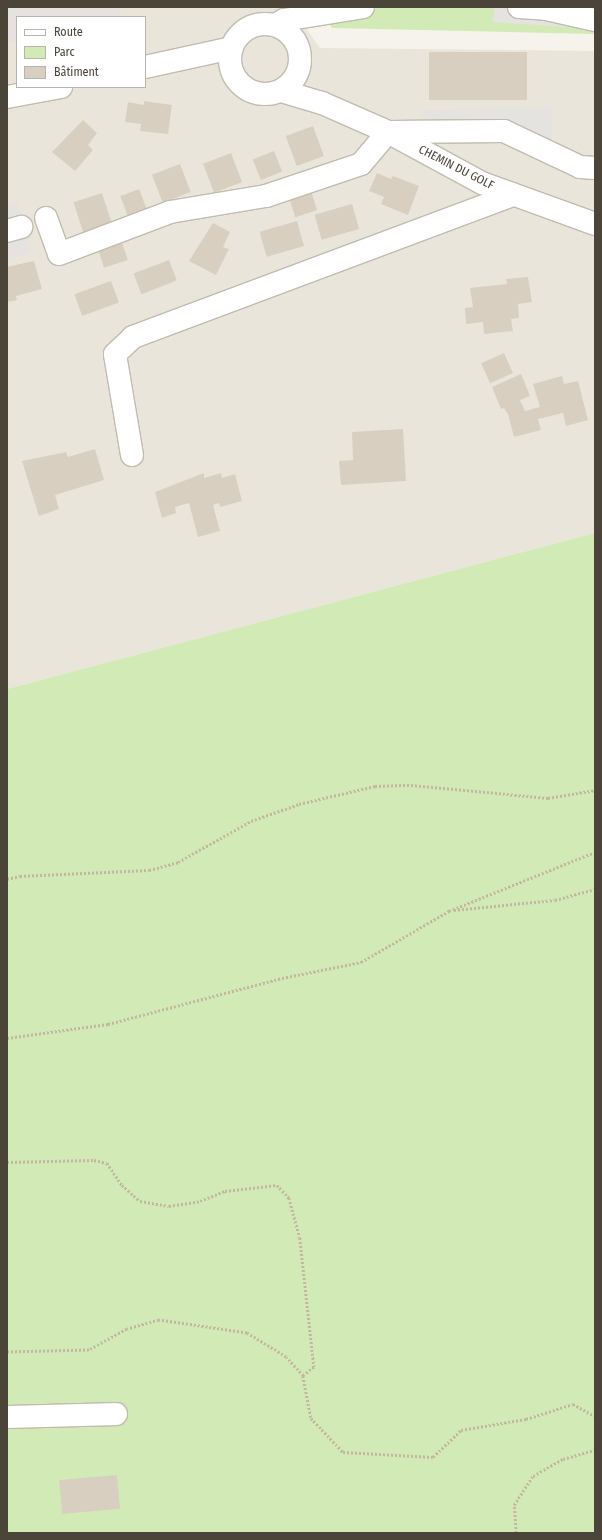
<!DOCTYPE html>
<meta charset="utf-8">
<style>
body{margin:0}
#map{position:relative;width:602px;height:1540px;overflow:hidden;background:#f6f3ec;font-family:"Fira Sans Condensed",sans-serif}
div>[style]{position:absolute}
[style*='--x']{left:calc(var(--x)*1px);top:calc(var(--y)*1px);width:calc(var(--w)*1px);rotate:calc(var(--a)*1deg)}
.residential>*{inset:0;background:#eae5da}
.green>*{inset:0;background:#d2eab5}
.parking>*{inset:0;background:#e5e3e0}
.building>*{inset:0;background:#d8cfc1;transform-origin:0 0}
.path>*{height:2.5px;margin-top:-1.25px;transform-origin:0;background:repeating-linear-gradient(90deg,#c4b79f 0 2px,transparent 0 4px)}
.roads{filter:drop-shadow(1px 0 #c2bbae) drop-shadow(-1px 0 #c2bbae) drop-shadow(0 1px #c2bbae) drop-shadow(0 -1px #c2bbae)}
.minor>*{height:22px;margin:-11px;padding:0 11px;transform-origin:11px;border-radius:11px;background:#fff}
.minor>.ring{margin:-11px;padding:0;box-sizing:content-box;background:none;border:22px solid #fff;border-radius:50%}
span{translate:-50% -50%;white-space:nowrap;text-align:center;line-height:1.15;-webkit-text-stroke:3px #fff;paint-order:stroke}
.street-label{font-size:12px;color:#4b4439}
.frame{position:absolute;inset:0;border:8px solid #4b4439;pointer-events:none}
.legend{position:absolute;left:16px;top:16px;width:130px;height:72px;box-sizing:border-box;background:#fff;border:1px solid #b7b4b0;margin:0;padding:5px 7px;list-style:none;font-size:12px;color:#4b4439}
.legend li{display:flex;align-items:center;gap:8px;height:20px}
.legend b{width:20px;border:1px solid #b7b4b0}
</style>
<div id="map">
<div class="residential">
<div style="clip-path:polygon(evenodd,7px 7px,291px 7px,320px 48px,595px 51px,595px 533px,7px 689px,7px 7px,17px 17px,145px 17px,145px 87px,17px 87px,17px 17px)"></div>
</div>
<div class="green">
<div style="clip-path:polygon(322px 7px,595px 7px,595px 34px,332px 28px)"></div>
<div style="clip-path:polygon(595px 533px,595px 1533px,7px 1533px,7px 689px)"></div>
</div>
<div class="parking">
<div style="clip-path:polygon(7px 7px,119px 7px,120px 17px,17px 17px,17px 41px,7px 43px)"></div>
<div style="clip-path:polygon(495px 7px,595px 7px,595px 29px,492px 22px)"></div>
<div style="clip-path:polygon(552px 107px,552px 143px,423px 125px,424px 110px)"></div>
<div style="clip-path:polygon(18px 200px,30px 253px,7px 260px,7px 203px)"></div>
</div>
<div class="building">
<div style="left:429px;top:52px;width:98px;height:48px"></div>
<div style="clip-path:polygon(144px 101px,172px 105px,168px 134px,140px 131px,141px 124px,125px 122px,128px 102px,144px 105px)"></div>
<div style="clip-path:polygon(83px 120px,97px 133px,88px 145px,93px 150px,75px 171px,52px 152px)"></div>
<div style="left:313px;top:126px;width:32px;height:29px;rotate:70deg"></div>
<div style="left:274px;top:151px;width:22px;height:23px;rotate:68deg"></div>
<div style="left:231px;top:153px;width:31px;height:30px;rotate:69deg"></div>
<div style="left:180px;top:164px;width:30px;height:30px;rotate:69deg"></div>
<div style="clip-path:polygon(377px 173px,391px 179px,393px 176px,419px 186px,408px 215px,381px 204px,384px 197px,369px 191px)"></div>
<div style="left:139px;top:189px;width:22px;height:20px;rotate:69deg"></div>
<div style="left:311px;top:191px;width:20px;height:23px;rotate:72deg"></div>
<div style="left:102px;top:193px;width:32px;height:30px;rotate:72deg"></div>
<div style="left:352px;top:204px;width:26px;height:39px;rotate:74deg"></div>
<div style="left:297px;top:221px;width:26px;height:39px;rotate:74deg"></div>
<div style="clip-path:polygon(213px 223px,230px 232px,223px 247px,229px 249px,216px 275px,189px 261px)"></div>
<div style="left:121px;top:239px;width:22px;height:25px;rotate:72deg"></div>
<div style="left:169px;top:260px;width:22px;height:38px;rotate:69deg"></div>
<div style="clip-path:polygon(34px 261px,42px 289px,16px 296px,17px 300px,7px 302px,7px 267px)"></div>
<div style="clip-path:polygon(528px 277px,532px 302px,518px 304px,519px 318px,511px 319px,513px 331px,484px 334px,483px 322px,466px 324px,465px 308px,473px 307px,470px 288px,507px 284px,506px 279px)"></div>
<div style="left:111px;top:281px;width:23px;height:39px;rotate:70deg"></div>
<div style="left:504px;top:353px;width:22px;height:25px;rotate:66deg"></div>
<div style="clip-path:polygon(521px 374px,530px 396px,520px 400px,525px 411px,540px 407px,533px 384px,562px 376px,564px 384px,578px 381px,588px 420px,566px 426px,563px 413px,538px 419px,541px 430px,514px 437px,508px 414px,504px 408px,501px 409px,492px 387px)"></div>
<div style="clip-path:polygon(403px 429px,406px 481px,341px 485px,339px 461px,353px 460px,352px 432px)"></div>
<div style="clip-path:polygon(95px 449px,104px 480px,55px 495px,59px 509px,39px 516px,22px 461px,66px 452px,68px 457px)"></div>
<div style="clip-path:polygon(204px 473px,204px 478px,221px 473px,222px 478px,235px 474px,242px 501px,220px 507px,219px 503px,213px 505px,220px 531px,198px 537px,189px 503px,175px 507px,176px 513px,162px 518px,155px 492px)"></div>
<div style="left:117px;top:1475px;width:34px;height:58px;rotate:85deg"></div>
</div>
<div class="path">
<div style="--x:7;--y:879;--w:13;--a:-13"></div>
<div style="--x:20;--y:876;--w:129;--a:-2.7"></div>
<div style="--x:149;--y:870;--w:30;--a:-15"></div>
<div style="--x:178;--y:862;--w:84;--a:-29.3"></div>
<div style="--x:251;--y:821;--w:51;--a:-19.5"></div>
<div style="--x:299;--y:804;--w:78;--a:-13.3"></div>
<div style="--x:375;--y:786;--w:36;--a:-2"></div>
<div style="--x:411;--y:785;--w:138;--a:5.4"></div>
<div style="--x:548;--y:798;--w:48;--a:-9.7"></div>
<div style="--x:454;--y:910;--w:101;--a:-5.7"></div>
<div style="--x:555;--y:900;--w:41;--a:-15.4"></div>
<div style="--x:7;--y:1038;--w:102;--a:-7.9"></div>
<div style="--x:108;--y:1024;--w:180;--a:-14.8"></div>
<div style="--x:282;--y:978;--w:81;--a:-11.4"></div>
<div style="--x:361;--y:962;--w:102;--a:-30.1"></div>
<div style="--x:449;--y:911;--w:157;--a:-22"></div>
<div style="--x:7;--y:1162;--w:87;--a:-1.3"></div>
<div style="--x:94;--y:1160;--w:13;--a:13"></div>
<div style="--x:107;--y:1163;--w:27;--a:56"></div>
<div style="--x:122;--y:1185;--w:24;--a:42"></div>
<div style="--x:140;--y:1201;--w:29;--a:10"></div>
<div style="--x:169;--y:1206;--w:31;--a:-9"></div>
<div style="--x:200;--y:1201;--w:27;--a:-22"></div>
<div style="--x:225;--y:1191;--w:52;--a:-6.6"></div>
<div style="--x:277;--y:1185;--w:18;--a:47"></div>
<div style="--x:289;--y:1198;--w:41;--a:74.6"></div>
<div style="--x:300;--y:1238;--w:130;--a:83.8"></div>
<div style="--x:314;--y:1367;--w:14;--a:141"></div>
<div style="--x:303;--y:1376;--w:25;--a:-132"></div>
<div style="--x:286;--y:1357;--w:46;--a:-148.4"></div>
<div style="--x:247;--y:1333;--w:89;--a:-171.6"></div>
<div style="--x:159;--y:1320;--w:33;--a:164"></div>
<div style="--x:127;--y:1329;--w:43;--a:151.1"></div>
<div style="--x:89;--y:1350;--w:82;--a:178.6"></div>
<div style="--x:303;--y:1376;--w:43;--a:79.2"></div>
<div style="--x:311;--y:1418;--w:47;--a:46.7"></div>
<div style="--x:343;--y:1452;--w:90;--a:3.2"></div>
<div style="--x:433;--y:1457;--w:39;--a:-44"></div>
<div style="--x:461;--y:1430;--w:66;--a:-9.6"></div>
<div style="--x:526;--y:1419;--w:49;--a:-17.7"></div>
<div style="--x:573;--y:1404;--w:25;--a:29"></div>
<div style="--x:516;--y:1533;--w:28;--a:-94"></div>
<div style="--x:514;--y:1505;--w:35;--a:-57"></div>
<div style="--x:533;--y:1476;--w:34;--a:-30"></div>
<div style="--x:563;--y:1459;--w:33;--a:-16"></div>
</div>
<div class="roads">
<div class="minor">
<div style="--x:519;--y:7;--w:27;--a:4"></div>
<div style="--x:546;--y:9;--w:50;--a:12.7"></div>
<div class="ring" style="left:230px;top:24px;width:48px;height:48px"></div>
<div style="--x:275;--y:25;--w:10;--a:-29"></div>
<div style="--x:284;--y:20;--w:80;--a:-9.3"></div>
<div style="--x:145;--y:67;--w:89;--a:-12.3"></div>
<div style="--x:281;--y:91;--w:43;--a:16.3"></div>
<div style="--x:322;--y:103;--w:72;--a:23.7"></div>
<div style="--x:388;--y:132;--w:107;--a:28.5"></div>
<div style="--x:482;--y:183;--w:120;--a:19.9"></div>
<div style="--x:7;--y:97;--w:55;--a:-10.5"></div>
<div style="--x:46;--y:218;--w:38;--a:70"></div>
<div style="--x:59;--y:254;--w:119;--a:-20.7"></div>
<div style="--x:170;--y:212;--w:97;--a:-9.5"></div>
<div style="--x:266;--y:196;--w:100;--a:-18.6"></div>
<div style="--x:361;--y:164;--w:42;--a:-49.8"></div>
<div style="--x:388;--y:132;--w:116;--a:-0.5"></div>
<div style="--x:504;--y:131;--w:84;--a:25.3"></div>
<div style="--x:580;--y:167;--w:15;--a:4"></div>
<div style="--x:7;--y:231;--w:15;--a:-16"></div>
<div style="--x:132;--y:455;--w:102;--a:-99.6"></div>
<div style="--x:115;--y:354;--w:25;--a:-43"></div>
<div style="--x:133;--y:337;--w:406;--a:-20.5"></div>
<div style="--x:7;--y:1417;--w:109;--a:-1.6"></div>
</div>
</div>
<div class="street-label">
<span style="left:456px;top:168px;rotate:27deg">CHEMIN DU GOLF</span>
</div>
<div class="frame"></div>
<ul class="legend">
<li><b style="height:5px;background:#fff"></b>Route</li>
<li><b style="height:11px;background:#d2eab5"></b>Parc</li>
<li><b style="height:11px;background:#d8cfc1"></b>Bâtiment</li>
</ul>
</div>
